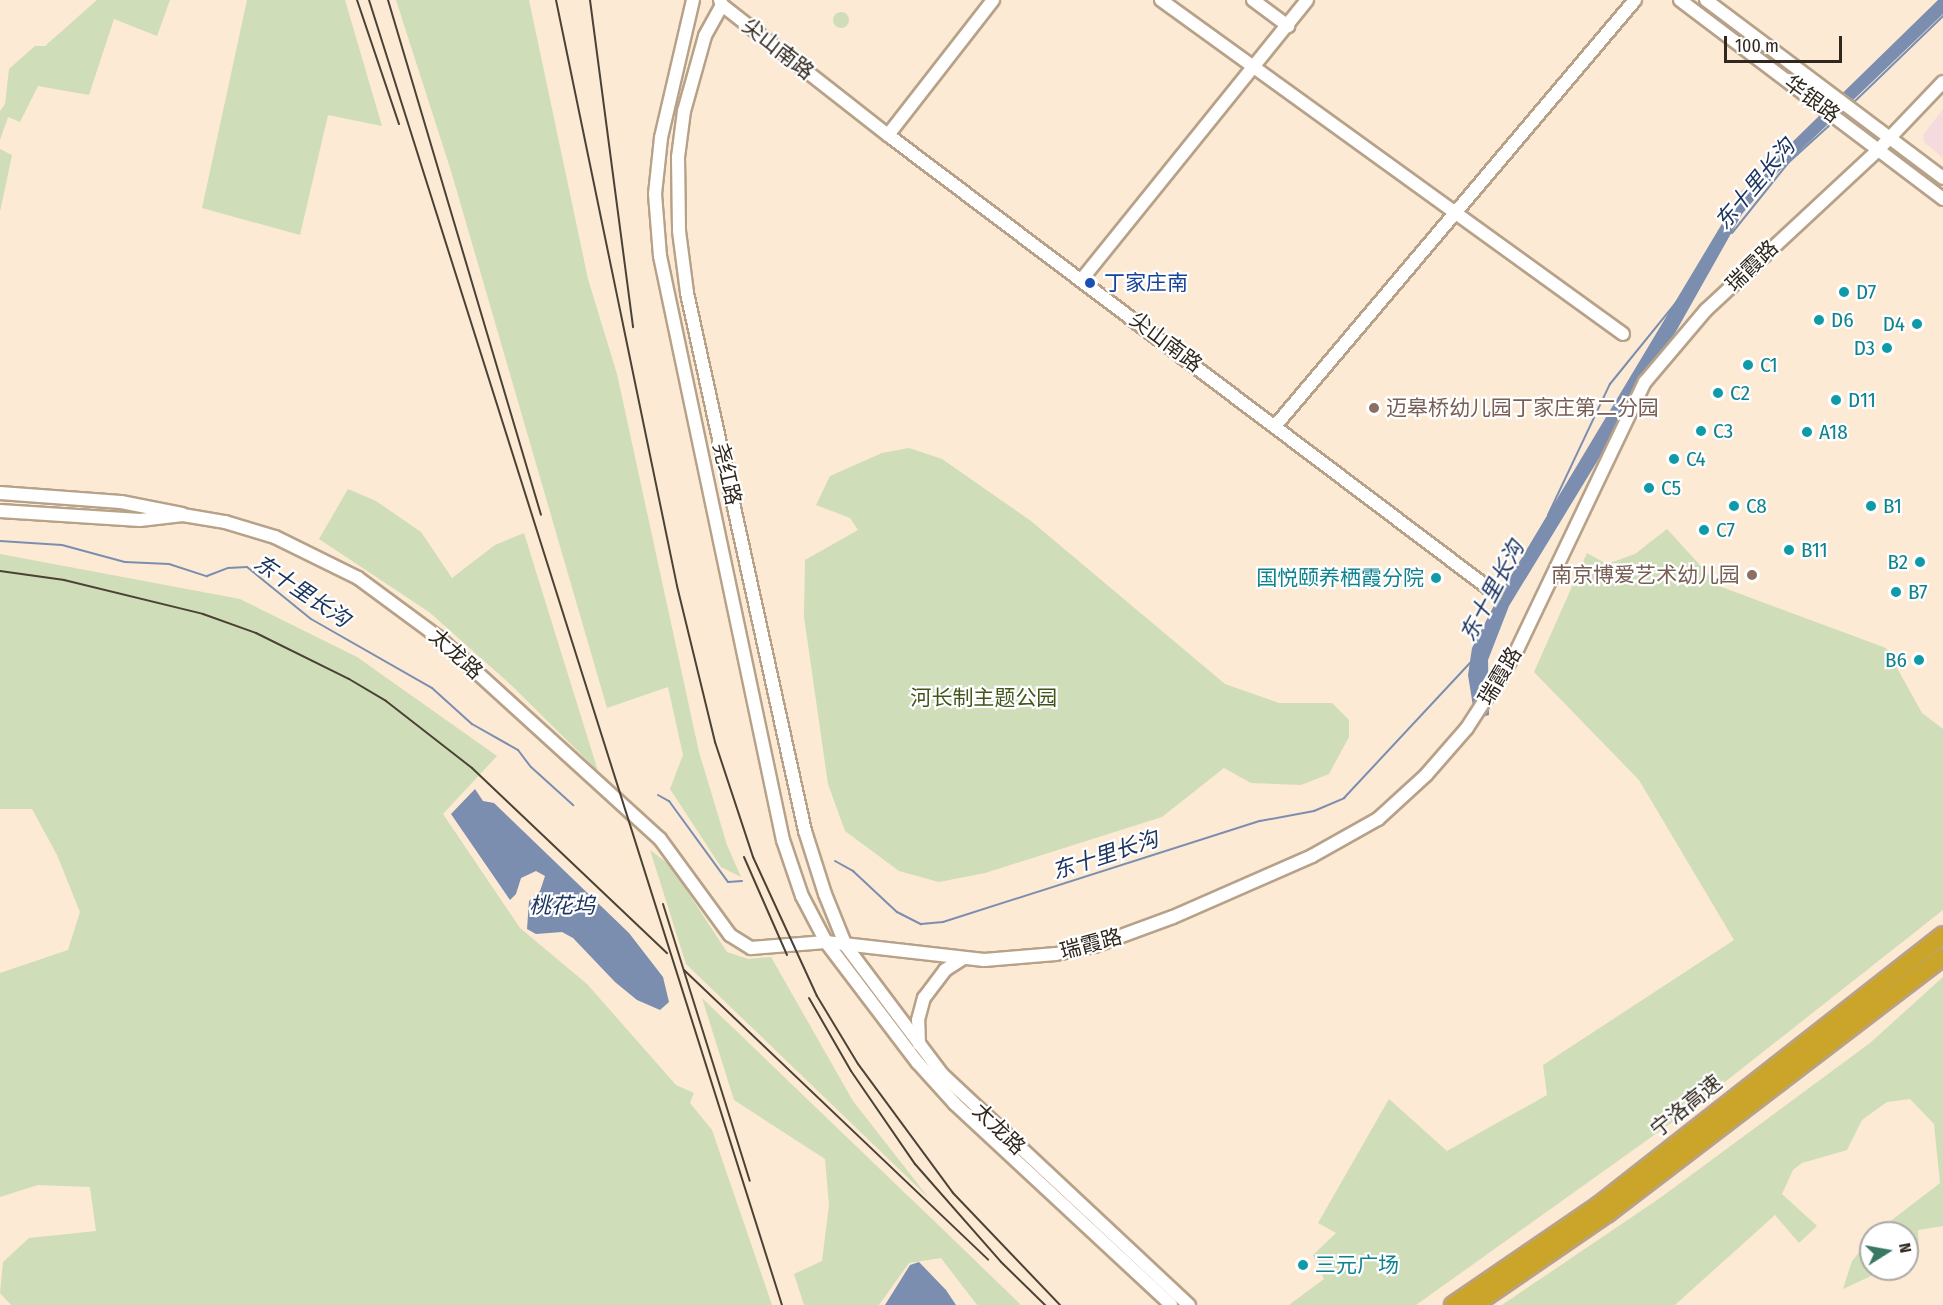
<!DOCTYPE html>
<meta charset="utf-8">
<style>
body{margin:0}
#map{position:relative;width:1943px;height:1305px;overflow:hidden;background:#fcead4;font-family:"Fira Sans Condensed","Noto Sans SC",sans-serif}
div>[style]{position:absolute}
[style*='--x']{left:calc(var(--x)*1px);top:calc(var(--y)*1px);width:calc(var(--w)*1px);rotate:calc(var(--a)*1deg)}
.commercial>*{inset:0;background:#f6dbde}
.green>*{inset:0;background:#cfddb9}
.round{border-radius:50%}
.water>*{inset:0;background:#7b8eaf}
.stream>*{height:2px;margin:-1px;padding:0 1px;transform-origin:1px;border-radius:1px;background:#7b8eaf}
.roads{filter:drop-shadow(2px 0 #b7a289) drop-shadow(-2px 0 #b7a289) drop-shadow(0 2px #b7a289) drop-shadow(0 -2px #b7a289)}
.secondary>*{height:12px;margin:-6px;padding:0 6px;transform-origin:6px;border-radius:6px;background:#fff}
.highway>*{height:16px;margin:-8px;padding:0 8px;transform-origin:8px;border-radius:8px;background:#cba529}
.rail>*{height:2px;margin:-1px;padding:0 1px;transform-origin:1px;border-radius:1px;background:#4b4135}
.dots>*{width:16px;height:16px;translate:-50% -50%;box-sizing:border-box;border:3px solid #fff;border-radius:50%}
span{translate:-50% -50%;white-space:nowrap;text-align:center;line-height:1.15;-webkit-text-stroke:4.5px #fff;paint-order:stroke}
.street-label{font-size:21px;color:#30271d}
.transit-label{font-size:21px;color:#164399}
.left{translate:0 -50%;text-align:left}
.culture-label{font-size:21px;color:#0d838f}
.right{translate:-100% -50%;text-align:right}
.education-label{font-size:21px;color:#785e54}
.park-label{font-size:21px;color:#42541b}
.water-label{font-size:22px;color:#1c3561;font-style:italic}
.north{position:absolute;left:1859px;top:1221px;width:60px;height:60px;box-sizing:border-box;background:#fff;border:2px solid #aca9a5;border-radius:50%;rotate:79deg;font-size:16px;font-weight:700;line-height:24px;text-align:center;color:#30271d}
.north::after{content:'';display:block;margin:auto;width:21px;height:27px;background:#3a7864;clip-path:polygon(50% 0,100% 100%,50% 72%,0 100%)}
.scale{position:absolute;left:1724px;top:36px;width:118px;height:27px;box-sizing:border-box;border:3px solid #30271d;border-top:0;padding-left:8px;font-size:18px;line-height:21px;white-space:nowrap;color:#30271d;-webkit-text-stroke:4px #fff;paint-order:stroke}
</style>
<div id="map">
<div class="commercial">
<div style="clip-path:polygon(1943px 109px,1943px 158px,1924px 142px,1923px 135px)"></div>
</div>
<div class="green">
<div style="clip-path:polygon(97px 0,170px 0,157px 36px,114px 19px,89px 95px,38px 86px,20px 122px,8px 117px,0 140px,0 111px,5px 104px,9px 69px,35px 46px,45px 46px)"></div>
<div style="clip-path:polygon(247px 0,345px 0,382px 126px,328px 115px,300px 235px,202px 208px)"></div>
<div style="clip-path:polygon(396px 0,529px 0,588px 279px,617px 374px,699px 752px,727px 845px,741px 877px,721px 867px,670px 789px,683px 755px,668px 687px,607px 708px,451px 171px)"></div>
<div class="round" style="left:833px;top:12px;width:16px;height:16px"></div>
<div style="clip-path:polygon(0 149px,12px 155px,0 212px)"></div>
<div style="clip-path:polygon(909px 448px,942px 459px,1031px 521px,1225px 684px,1279px 703px,1332px 703px,1349px 720px,1349px 737px,1329px 774px,1301px 785px,1251px 783px,1224px 768px,1162px 817px,985px 873px,939px 882px,899px 871px,845px 831px,828px 784px,804px 617px,805px 560px,858px 530px,850px 518px,816px 505px,830px 476px,882px 453px)"></div>
<div style="clip-path:polygon(348px 489px,376px 501px,421px 532px,452px 578px,495px 545px,524px 533px,598px 771px,511px 685px,429px 612px,319px 539px)"></div>
<div style="clip-path:polygon(1667px 529px,1719px 586px,1886px 648px,1922px 713px,1943px 729px,1943px 910px,1692px 1108px,1416px 1305px,1289px 1305px,1324px 1279px,1313px 1255px,1336px 1233px,1318px 1223px,1389px 1099px,1447px 1151px,1547px 1095px,1543px 1065px,1734px 940px,1639px 780px,1534px 672px,1587px 553px,1607px 564px,1635px 554px)"></div>
<div style="clip-path:polygon(0 554px,240px 599px,357px 657px,497px 756px,443px 814px,520px 928px,587px 984px,676px 1085px,694px 1093px,690px 1103px,712px 1130px,772px 1305px,11px 1305px,0 1293px,3px 1262px,29px 1238px,96px 1231px,90px 1187px,38px 1185px,0 1197px,0 973px,68px 950px,80px 912px,57px 855px,32px 809px,0 809px)"></div>
<div style="clip-path:polygon(650px 850px,670px 865px,727px 952px,748px 959px,771px 957px,853px 1101px,928px 1197px,686px 964px)"></div>
<div style="clip-path:polygon(1943px 977px,1943px 1226px,1918px 1230px,1919px 1253px,1907px 1259px,1907px 1233px,1875px 1233px,1940px 1183px,1934px 1124px,1910px 1099px,1887px 1102px,1862px 1120px,1847px 1150px,1802px 1163px,1793px 1170px,1782px 1194px,1817px 1226px,1799px 1243px,1775px 1215px,1675px 1305px,1502px 1305px,1660px 1198px,1870px 1043px)"></div>
<div style="clip-path:polygon(702px 998px,956px 1242px,1021px 1305px,977px 1305px,941px 1258px,909px 1263px,879px 1305px,804px 1305px,794px 1274px,822px 1261px,829px 1205px,825px 1159px,734px 1100px)"></div>
<div style="clip-path:polygon(1871px 1238px,1871px 1269px,1886px 1269px,1843px 1289px,1852px 1261px)"></div>
</div>
<div class="water">
<div style="clip-path:polygon(1938px 0,1943px 0,1943px 14px,1778px 172px,1742px 214px,1670px 342px,1509px 606px,1488px 660px,1489px 715px,1475px 719px,1468px 675px,1472px 648px,1500px 594px,1741px 192px)"></div>
<div style="clip-path:polygon(475px 789px,483px 801px,494px 803px,629px 933px,663px 977px,669px 1002px,660px 1010px,637px 1000px,615px 982px,573px 938px,562px 932px,536px 934px,527px 929px,529px 901px,540px 891px,545px 876px,536px 871px,521px 878px,516px 894px,510px 900px,451px 814px)"></div>
<div style="clip-path:polygon(919px 1262px,946px 1290px,956px 1305px,885px 1305px,910px 1265px)"></div>
</div>
<div class="stream">
<div style="--x:1852;--y:104;--w:127;--a:-44"></div>
<div style="--x:1732;--y:233;--w:90;--a:-51.3"></div>
<div style="--x:1788;--y:163;--w:61;--a:-42.3"></div>
<div style="--x:1548;--y:515;--w:145;--a:-64.7"></div>
<div style="--x:1610;--y:384;--w:108;--a:-51"></div>
<div style="--x:0;--y:541;--w:62;--a:3.7"></div>
<div style="--x:62;--y:545;--w:65;--a:15.1"></div>
<div style="--x:125;--y:562;--w:44;--a:2.6"></div>
<div style="--x:169;--y:564;--w:40;--a:18"></div>
<div style="--x:207;--y:576;--w:22;--a:-21"></div>
<div style="--x:228;--y:568;--w:19;--a:-3"></div>
<div style="--x:247;--y:567;--w:82;--a:39.1"></div>
<div style="--x:311;--y:619;--w:139;--a:29.7"></div>
<div style="--x:432;--y:688;--w:54;--a:42"></div>
<div style="--x:472;--y:724;--w:53;--a:29.5"></div>
<div style="--x:518;--y:750;--w:21;--a:53"></div>
<div style="--x:531;--y:767;--w:57;--a:42.1"></div>
<div style="--x:658;--y:795;--w:13;--a:29"></div>
<div style="--x:669;--y:801;--w:100;--a:53.9"></div>
<div style="--x:728;--y:882;--w:14;--a:-4"></div>
<div style="--x:835;--y:861;--w:21;--a:29"></div>
<div style="--x:853;--y:871;--w:60;--a:43"></div>
<div style="--x:897;--y:912;--w:27;--a:27"></div>
<div style="--x:921;--y:924;--w:22;--a:-5"></div>
<div style="--x:943;--y:922;--w:333;--a:-17.7"></div>
<div style="--x:1260;--y:821;--w:55;--a:-10.5"></div>
<div style="--x:1314;--y:811;--w:33;--a:-23"></div>
<div style="--x:1344;--y:798;--w:185;--a:-47"></div>
</div>
<div class="roads">
<div class="secondary">
<div style="--x:693;--y:0;--w:142;--a:103.1"></div>
<div style="--x:661;--y:138;--w:56;--a:96.1"></div>
<div style="--x:655;--y:194;--w:62;--a:85.4"></div>
<div style="--x:660;--y:256;--w:597;--a:78.11"></div>
<div style="--x:783;--y:840;--w:59;--a:71.3"></div>
<div style="--x:802;--y:896;--w:52;--a:62.4"></div>
<div style="--x:826;--y:942;--w:152;--a:52.8"></div>
<div style="--x:918;--y:1063;--w:55;--a:47.9"></div>
<div style="--x:955;--y:1104;--w:295;--a:42.9"></div>
<div style="--x:720;--y:0;--w:5;--a:68"></div>
<div style="--x:722;--y:5;--w:35;--a:119"></div>
<div style="--x:705;--y:36;--w:78;--a:105.6"></div>
<div style="--x:684;--y:111;--w:46;--a:97.4"></div>
<div style="--x:678;--y:157;--w:74;--a:89.2"></div>
<div style="--x:679;--y:231;--w:63;--a:82.6"></div>
<div style="--x:687;--y:293;--w:551;--a:77.63"></div>
<div style="--x:805;--y:831;--w:66;--a:72.4"></div>
<div style="--x:825;--y:894;--w:56;--a:68"></div>
<div style="--x:846;--y:946;--w:161;--a:53.1"></div>
<div style="--x:943;--y:1075;--w:337;--a:43.1"></div>
<div style="--x:1161;--y:0;--w:570;--a:35.86"></div>
<div style="--x:1253;--y:0;--w:44;--a:36.6"></div>
<div style="--x:1680;--y:0;--w:330;--a:37.1"></div>
<div style="--x:1706;--y:0;--w:296;--a:36.9"></div>
<div style="--x:722;--y:5;--w:211;--a:38.1"></div>
<div style="--x:888;--y:135;--w:760;--a:37.04"></div>
<div style="--x:888;--y:135;--w:171;--a:-52.1"></div>
<div style="--x:1082;--y:279;--w:358;--a:-51.1"></div>
<div style="--x:1276;--y:425;--w:556;--a:-49.81"></div>
<div style="--x:0;--y:493;--w:121;--a:4.3"></div>
<div style="--x:121;--y:502;--w:62;--a:11.1"></div>
<div style="--x:0;--y:511;--w:140;--a:3.7"></div>
<div style="--x:140;--y:520;--w:43;--a:-6.6"></div>
<div style="--x:183;--y:515;--w:43;--a:9.5"></div>
<div style="--x:225;--y:522;--w:52;--a:16.7"></div>
<div style="--x:275;--y:537;--w:93;--a:26.3"></div>
<div style="--x:358;--y:578;--w:99;--a:36.4"></div>
<div style="--x:438;--y:637;--w:300;--a:42.3"></div>
<div style="--x:660;--y:839;--w:119;--a:53.9"></div>
<div style="--x:730;--y:935;--w:25;--a:32"></div>
<div style="--x:751;--y:948;--w:75;--a:-4.6"></div>
<div style="--x:826;--y:942;--w:159;--a:6.5"></div>
<div style="--x:984;--y:960;--w:72;--a:-4.8"></div>
<div style="--x:1056;--y:954;--w:39;--a:-12"></div>
<div style="--x:1094;--y:946;--w:84;--a:-20.2"></div>
<div style="--x:1173;--y:917;--w:152;--a:-23.7"></div>
<div style="--x:1312;--y:856;--w:76;--a:-29.3"></div>
<div style="--x:1378;--y:819;--w:65;--a:-42.5"></div>
<div style="--x:1426;--y:775;--w:62;--a:-48.9"></div>
<div style="--x:1467;--y:728;--w:90;--a:-57.2"></div>
<div style="--x:1516;--y:652;--w:299;--a:-64.5"></div>
<div style="--x:1645;--y:382;--w:94;--a:-49.7"></div>
<div style="--x:1706;--y:310;--w:235;--a:-42.9"></div>
<div style="--x:1878;--y:150;--w:94;--a:-46.3"></div>
<div style="--x:919;--y:1044;--w:24;--a:-92"></div>
<div style="--x:918;--y:1020;--w:23;--a:-75"></div>
<div style="--x:924;--y:998;--w:35;--a:-53"></div>
<div style="--x:945;--y:970;--w:20;--a:-33"></div>
</div>
<div class="highway">
<div style="--x:1453;--y:1305;--w:177;--a:-34.4"></div>
<div style="--x:1599;--y:1205;--w:437;--a:-38.1"></div>
<div style="--x:1474;--y:1305;--w:163;--a:-34.5"></div>
<div style="--x:1608;--y:1213;--w:422;--a:-37.4"></div>
</div>
</div>
<div class="rail">
<div style="--x:357;--y:0;--w:131;--a:71.3"></div>
<div style="--x:369;--y:0;--w:1369;--a:72.44"></div>
<div style="--x:388;--y:0;--w:537;--a:73.45"></div>
<div style="--x:556;--y:0;--w:598;--a:78.33"></div>
<div style="--x:677;--y:586;--w:161;--a:76.3"></div>
<div style="--x:715;--y:742;--w:121;--a:71.7"></div>
<div style="--x:753;--y:857;--w:153;--a:65.3"></div>
<div style="--x:817;--y:996;--w:79;--a:58.9"></div>
<div style="--x:858;--y:1064;--w:160;--a:53.6"></div>
<div style="--x:953;--y:1193;--w:155;--a:46.3"></div>
<div style="--x:590;--y:0;--w:330;--a:82.5"></div>
<div style="--x:0;--y:571;--w:65;--a:8"></div>
<div style="--x:64;--y:580;--w:143;--a:13.7"></div>
<div style="--x:203;--y:614;--w:56;--a:19.7"></div>
<div style="--x:256;--y:633;--w:104;--a:26.3"></div>
<div style="--x:349;--y:679;--w:43;--a:30.7"></div>
<div style="--x:386;--y:701;--w:109;--a:37.9"></div>
<div style="--x:472;--y:768;--w:269;--a:43.5"></div>
<div style="--x:744;--y:857;--w:107;--a:66.3"></div>
<div style="--x:663;--y:904;--w:290;--a:72.6"></div>
<div style="--x:684;--y:970;--w:420;--a:43.6"></div>
<div style="--x:809;--y:998;--w:84;--a:60.1"></div>
<div style="--x:851;--y:1071;--w:113;--a:55.5"></div>
<div style="--x:915;--y:1164;--w:130;--a:48.7"></div>
<div style="--x:1001;--y:1262;--w:62;--a:44.3"></div>
</div>
<div class="dots">
<div style="left:1090px;top:283px;background:#1a4fb4"></div>
<div style="left:1844px;top:292px;background:#0f9aa8"></div>
<div style="left:1819px;top:320px;background:#0f9aa8"></div>
<div style="left:1917px;top:324px;background:#0f9aa8"></div>
<div style="left:1887px;top:348px;background:#0f9aa8"></div>
<div style="left:1748px;top:365px;background:#0f9aa8"></div>
<div style="left:1718px;top:393px;background:#0f9aa8"></div>
<div style="left:1836px;top:400px;background:#0f9aa8"></div>
<div style="left:1374px;top:408px;background:#8d6e63"></div>
<div style="left:1701px;top:431px;background:#0f9aa8"></div>
<div style="left:1807px;top:432px;background:#0f9aa8"></div>
<div style="left:1674px;top:459px;background:#0f9aa8"></div>
<div style="left:1649px;top:488px;background:#0f9aa8"></div>
<div style="left:1734px;top:506px;background:#0f9aa8"></div>
<div style="left:1871px;top:506px;background:#0f9aa8"></div>
<div style="left:1704px;top:530px;background:#0f9aa8"></div>
<div style="left:1789px;top:550px;background:#0f9aa8"></div>
<div style="left:1920px;top:562px;background:#0f9aa8"></div>
<div style="left:1752px;top:575px;background:#8d6e63"></div>
<div style="left:1436px;top:578px;background:#0f9aa8"></div>
<div style="left:1896px;top:592px;background:#0f9aa8"></div>
<div style="left:1919px;top:660px;background:#0f9aa8"></div>
<div style="left:1303px;top:1265px;background:#0f9aa8"></div>
</div>
<div class="street-label">
<span style="left:778px;top:49px;rotate:38deg">尖山南路</span>
<span style="left:1812px;top:99px;rotate:37deg">华银路</span>
<span style="left:1752px;top:266px;rotate:-44deg">瑞霞路</span>
<span style="left:1166px;top:342px;rotate:37deg">尖山南路</span>
<span style="left:727px;top:474px;rotate:77deg">尧红路</span>
<span style="left:456px;top:654px;rotate:42deg">太龙路</span>
<span style="left:1500px;top:676px;rotate:-59deg">瑞霞路</span>
<span style="left:1091px;top:944px;rotate:-15deg">瑞霞路</span>
<span style="left:1686px;top:1106px;rotate:-39deg">宁洛高速</span>
<span style="left:999px;top:1129px;rotate:44deg">太龙路</span>
</div>
<div class="transit-label">
<span class="left" style="left:1104px;top:283px">丁家庄南</span>
</div>
<div class="culture-label">
<span class="left" style="left:1856px;top:292px">D7</span>
<span class="left" style="left:1831px;top:320px">D6</span>
<span class="right" style="left:1905px;top:324px">D4</span>
<span class="right" style="left:1875px;top:348px">D3</span>
<span class="left" style="left:1760px;top:365px">C1</span>
<span class="left" style="left:1730px;top:393px">C2</span>
<span class="left" style="left:1848px;top:400px">D11</span>
<span class="left" style="left:1713px;top:431px">C3</span>
<span class="left" style="left:1819px;top:432px">A18</span>
<span class="left" style="left:1686px;top:459px">C4</span>
<span class="left" style="left:1661px;top:488px">C5</span>
<span class="left" style="left:1746px;top:506px">C8</span>
<span class="left" style="left:1883px;top:506px">B1</span>
<span class="left" style="left:1716px;top:530px">C7</span>
<span class="left" style="left:1801px;top:550px">B11</span>
<span class="right" style="left:1908px;top:562px">B2</span>
<span class="right" style="left:1424px;top:578px">国悦颐养栖霞分院</span>
<span class="left" style="left:1908px;top:592px">B7</span>
<span class="right" style="left:1907px;top:660px">B6</span>
<span class="left" style="left:1315px;top:1265px">三元广场</span>
</div>
<div class="education-label">
<span class="left" style="left:1386px;top:408px">迈皋桥幼儿园丁家庄第二分园</span>
<span class="right" style="left:1740px;top:575px">南京博爱艺术幼儿园</span>
</div>
<div class="park-label">
<span style="left:984px;top:698px">河长制主题公园</span>
</div>
<div class="water-label">
<span style="left:1755px;top:184px;rotate:-50deg">东十里长沟</span>
<span style="left:302px;top:591px;rotate:34deg">东十里长沟</span>
<span style="left:1492px;top:591px;rotate:-62deg">东十里长沟</span>
<span style="left:1105px;top:855px;rotate:-18deg">东十里长沟</span>
<span style="left:562px;top:906px">桃花坞</span>
</div>
<div class="north">N</div>
<div class="scale">100 m</div>
</div>
